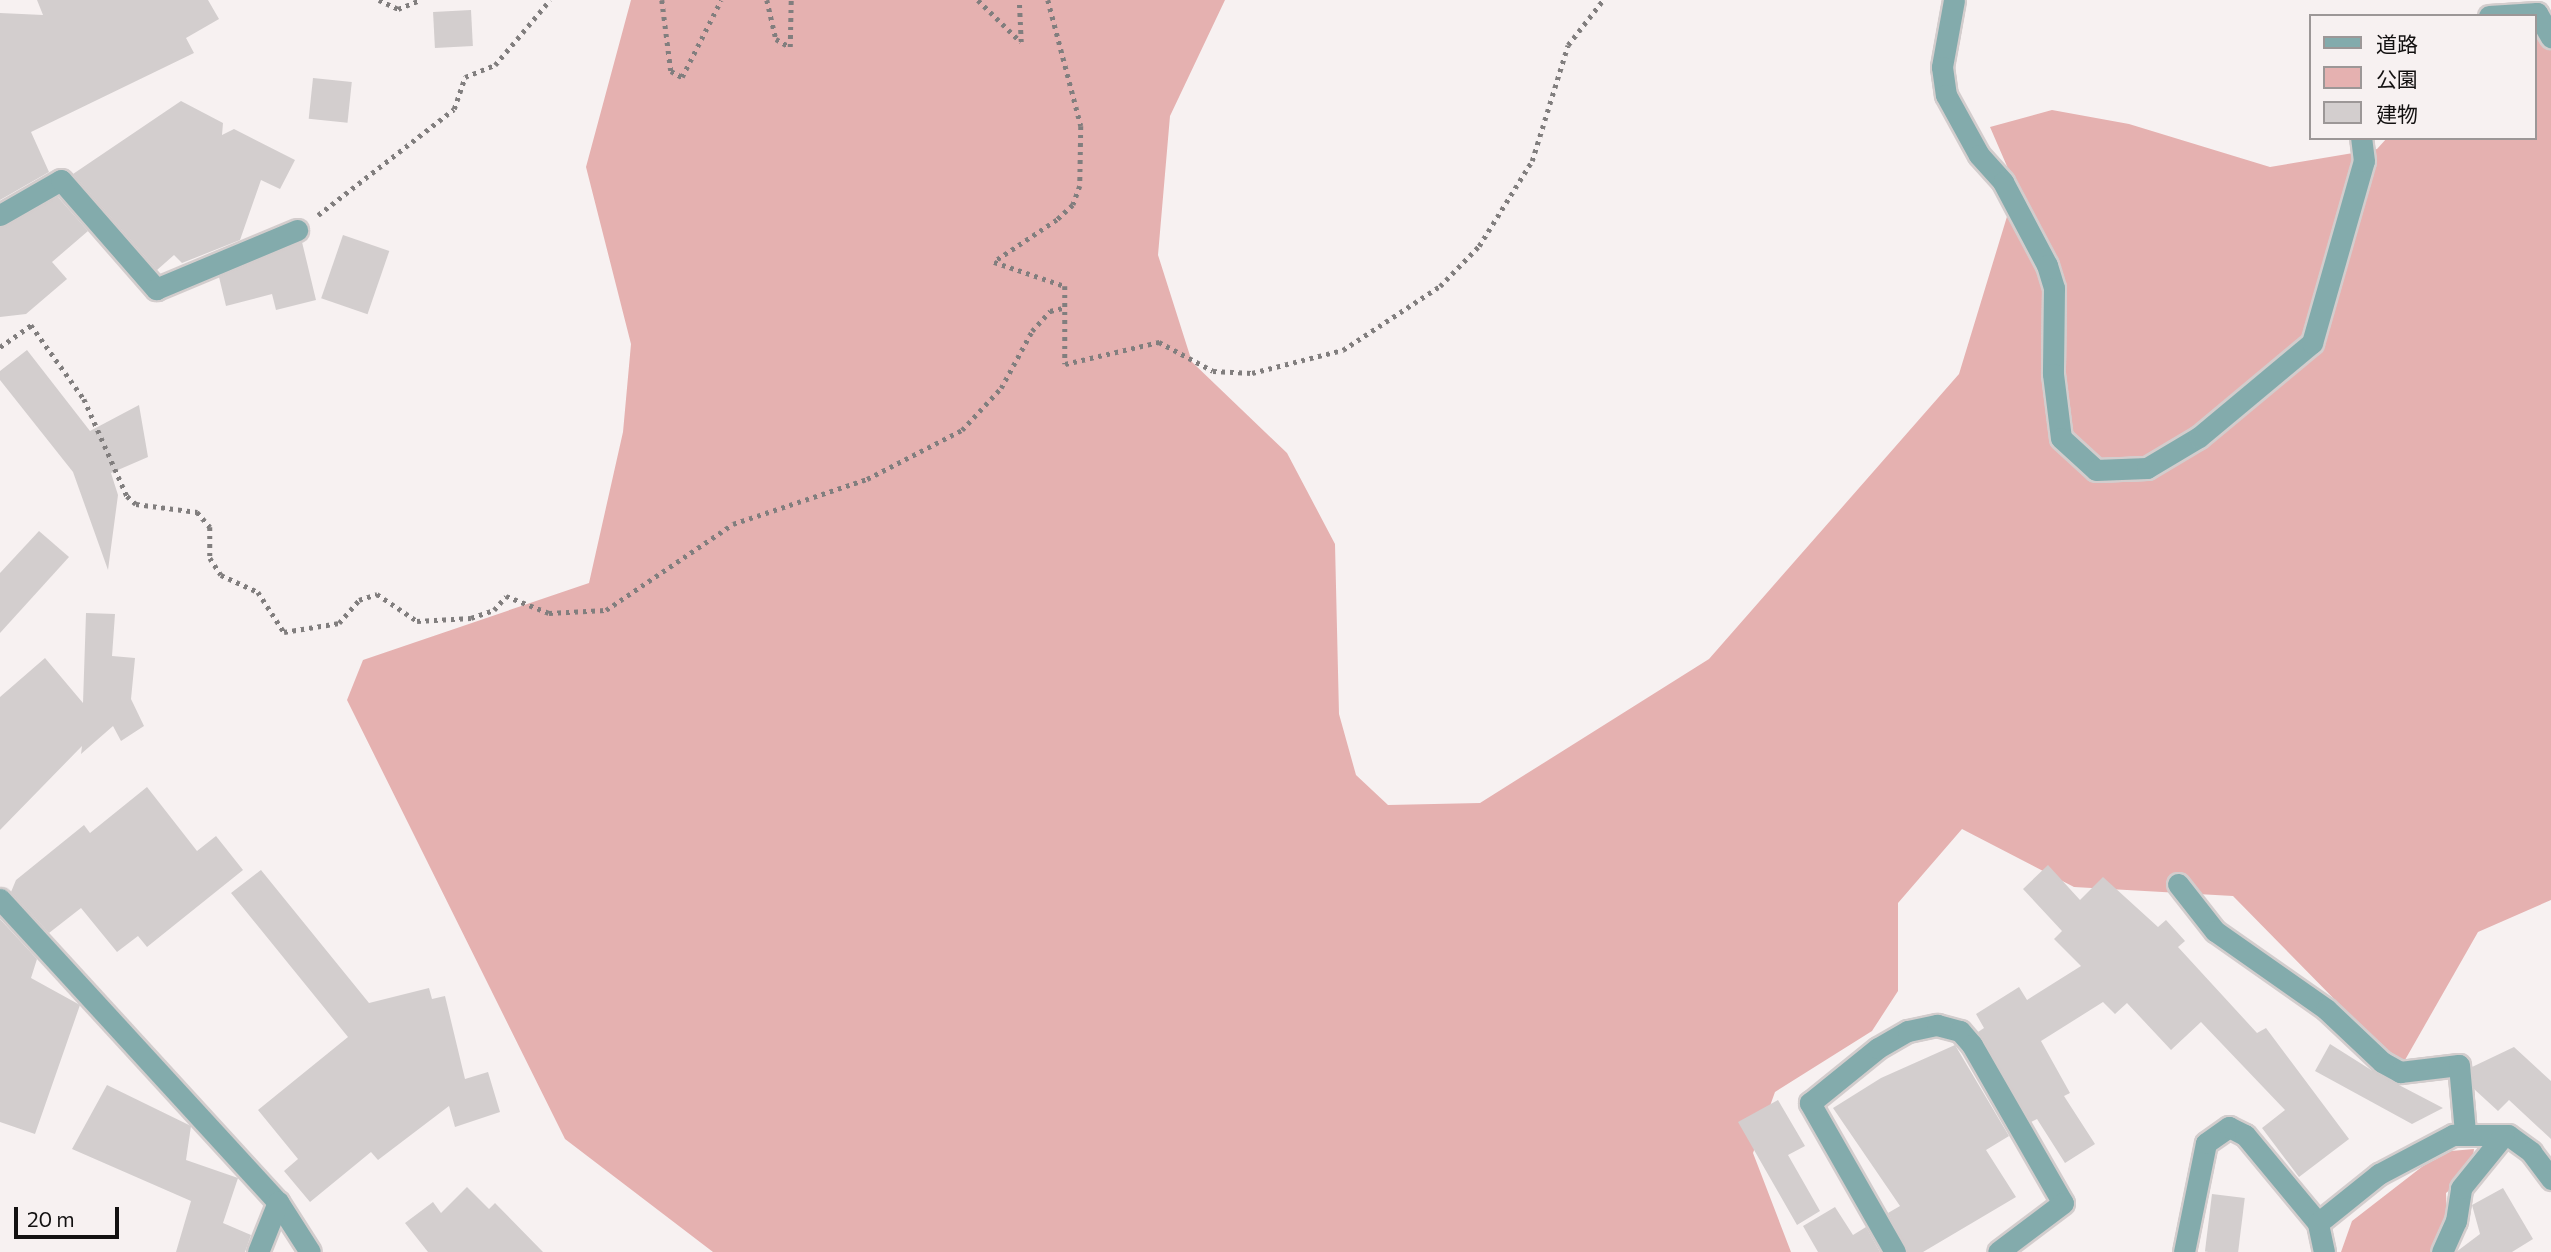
<!DOCTYPE html>
<meta charset="utf-8">
<style>
body{margin:0}
#map{position:relative;width:2551px;height:1252px;overflow:hidden;background:#f7f1f1;font-family:Commissioner,"Noto Sans JP",sans-serif}
div>[style]{position:absolute}
[style*='--x']{left:calc(var(--x)*1px);top:calc(var(--y)*1px);width:calc(var(--w)*1px);rotate:calc(var(--a)*1deg)}
.green>*{inset:0;background:#e5b1b0}
.building>*{inset:0;background:#d3cece;transform-origin:0 0}
.path>*{height:4.5px;margin-top:-2.25px;transform-origin:0;background:repeating-linear-gradient(90deg,#817e7e 0 3.5px,transparent 0 8.5px)}
.roads{filter:drop-shadow(2px 0 #d3cdcd) drop-shadow(-2px 0 #d3cdcd) drop-shadow(0 2px #d3cdcd) drop-shadow(0 -2px #d3cdcd)}
.minor>*{height:21px;margin:-10.5px;padding:0 10.5px;transform-origin:10.5px;border-radius:10.5px;background:#83abac}
span{translate:-50% -50%;white-space:nowrap;text-align:center;line-height:1.15;-webkit-text-stroke:6px #f7f1f1;paint-order:stroke}
.legend{position:absolute;left:2309px;top:14px;width:228px;height:126px;box-sizing:border-box;background:#f7f1f1;border:2px solid #9c9797;margin:0;padding:9px 12px;list-style:none;font-size:21px;color:#131111}
.legend li{display:flex;align-items:center;gap:14px;height:35px}
.legend b{width:35px;border:2px solid #9c9797}
.scale{position:absolute;left:14px;top:1207px;width:105px;height:32px;box-sizing:border-box;border:4px solid #131111;border-top:0;padding-left:9px;font-size:21px;line-height:24px;white-space:nowrap;color:#131111;-webkit-text-stroke:5px #f7f1f1;paint-order:stroke}
</style>
<div id="map">
<div class="green">
<div style="clip-path:polygon(631px 0,1225px 0,1170px 116px,1158px 255px,1192px 362px,1287px 453px,1335px 544px,1339px 714px,1356px 775px,1388px 805px,1480px 803px,1709px 659px,1959px 374px,2016px 187px,1990px 127px,2052px 110px,2129px 124px,2270px 167px,2377px 149px,2387px 138px,2535px 138px,2535px 37px,2551px 36px,2551px 900px,2478px 932px,2401px 1067px,2233px 896px,2074px 887px,1962px 829px,1898px 903px,1898px 991px,1872px 1031px,1775px 1092px,1753px 1153px,1791px 1252px,713px 1252px,565px 1139px,347px 700px,363px 660px,589px 583px,623px 432px,631px 344px,586px 167px)"></div>
<div style="clip-path:polygon(2474px 1149px,2471px 1173px,2446px 1193px,2447px 1220px,2433px 1252px,2341px 1252px,2352px 1221px,2423px 1166px,2451px 1151px)"></div>
</div>
<div class="building">
<div style="clip-path:polygon(37px 0,208px 0,219px 19px,186px 38px,194px 53px,31px 132px,49px 172px,0 200px,0 13px,43px 15px)"></div>
<div style="left:471px;top:10px;width:36px;height:38px;rotate:87deg"></div>
<div style="left:313px;top:78px;width:39px;height:41px;rotate:6deg"></div>
<div style="clip-path:polygon(181px 101px,223px 123px,222px 135px,234px 129px,295px 160px,280px 189px,261px 180px,240px 240px,182px 263px,174px 255px,157px 270px,73px 174px)"></div>
<div style="clip-path:polygon(58px 197px,88px 231px,52px 262px,67px 279px,26px 314px,0 317px,0 228px)"></div>
<div style="left:343px;top:235px;width:49px;height:67px;rotate:19deg"></div>
<div style="clip-path:polygon(302px 242px,316px 300px,276px 310px,272px 294px,226px 306px,219px 277px)"></div>
<div style="clip-path:polygon(27px 350px,90px 431px,139px 405px,148px 457px,111px 473px,118px 495px,108px 570px,73px 472px,0 380px,0 371px)"></div>
<div style="clip-path:polygon(39px 531px,69px 557px,0 633px,0 573px)"></div>
<div style="clip-path:polygon(86px 613px,115px 614px,112px 656px,135px 658px,131px 699px,144px 726px,121px 741px,113px 726px,81px 754px,82px 746px,0 830px,0 697px,45px 658px,83px 703px)"></div>
<div style="clip-path:polygon(147px 787px,197px 851px,216px 836px,243px 870px,147px 947px,138px 936px,117px 952px,81px 908px,49px 933px,11px 892px,16px 880px,84px 825px,90px 833px)"></div>
<div style="clip-path:polygon(2048px 865px,2080px 900px,2103px 877px,2158px 927px,2166px 920px,2185px 941px,2178px 947px,2257px 1033px,2266px 1028px,2349px 1139px,2299px 1177px,2262px 1128px,2285px 1110px,2201px 1022px,2171px 1050px,2127px 1003px,2115px 1014px,2103px 1002px,2041px 1041px,2070px 1093px,2064px 1096px,2095px 1144px,2065px 1163px,2037px 1119px,2031px 1122px,1978px 1032px,1984px 1028px,1976px 1014px,2019px 987px,2027px 1000px,2081px 966px,2054px 939px,2062px 931px,2023px 889px)"></div>
<div style="clip-path:polygon(261px 870px,369px 1003px,429px 988px,432px 999px,445px 996px,465px 1079px,488px 1072px,500px 1112px,455px 1127px,449px 1106px,378px 1160px,371px 1152px,310px 1202px,284px 1171px,298px 1159px,258px 1110px,348px 1037px,231px 893px)"></div>
<div style="clip-path:polygon(0 919px,37px 959px,31px 978px,80px 1005px,35px 1134px,0 1122px)"></div>
<div style="clip-path:polygon(2330px 1044px,2376px 1073px,2443px 1108px,2412px 1124px,2315px 1071px)"></div>
<div style="clip-path:polygon(1955px 1045px,2009px 1136px,1986px 1150px,2016px 1197px,1923px 1252px,1908px 1252px,1888px 1213px,1900px 1206px,1833px 1108px,1881px 1078px)"></div>
<div style="clip-path:polygon(2514px 1047px,2551px 1081px,2551px 1139px,2509px 1100px,2498px 1111px,2474px 1089px,2472px 1067px)"></div>
<div style="clip-path:polygon(107px 1085px,191px 1126px,186px 1160px,238px 1178px,223px 1223px,251px 1235px,245px 1252px,176px 1252px,191px 1201px,72px 1149px)"></div>
<div style="clip-path:polygon(1778px 1100px,1805px 1146px,1788px 1155px,1820px 1211px,1797px 1225px,1738px 1122px)"></div>
<div style="clip-path:polygon(467px 1187px,489px 1209px,495px 1203px,543px 1252px,428px 1252px,405px 1223px,433px 1202px,441px 1213px)"></div>
<div style="clip-path:polygon(2503px 1188px,2533px 1239px,2512px 1252px,2456px 1252px,2480px 1234px,2472px 1205px)"></div>
<div style="left:2212px;top:1194px;width:33px;height:58px;rotate:7deg"></div>
<div style="clip-path:polygon(1835px 1207px,1853px 1235px,1866px 1227px,1880px 1252px,1818px 1252px,1803px 1226px)"></div>
</div>
<div class="path">
<div style="--x:379;--y:0;--w:21;--a:25"></div>
<div style="--x:398;--y:9;--w:24;--a:-22"></div>
<div style="--x:662;--y:0;--w:72;--a:82.8"></div>
<div style="--x:671;--y:71;--w:13;--a:29"></div>
<div style="--x:682;--y:77;--w:86;--a:-63.1"></div>
<div style="--x:767;--y:0;--w:40;--a:77"></div>
<div style="--x:776;--y:39;--w:16;--a:30"></div>
<div style="--x:790;--y:47;--w:47;--a:-88.8"></div>
<div style="--x:978;--y:0;--w:60;--a:44.3"></div>
<div style="--x:1021;--y:42;--w:42;--a:-92.7"></div>
<div style="--x:1048;--y:0;--w:130;--a:75.3"></div>
<div style="--x:1081;--y:126;--w:60;--a:91"></div>
<div style="--x:1080;--y:186;--w:20;--a:110"></div>
<div style="--x:1073;--y:205;--w:22;--a:137"></div>
<div style="--x:1057;--y:220;--w:76;--a:146.3"></div>
<div style="--x:994;--y:262;--w:75;--a:18.7"></div>
<div style="--x:1065;--y:286;--w:78;--a:90"></div>
<div style="--x:1065;--y:364;--w:97;--a:-13.2"></div>
<div style="--x:1159;--y:342;--w:61;--a:28.2"></div>
<div style="--x:1213;--y:371;--w:39;--a:3"></div>
<div style="--x:1252;--y:373;--w:94;--a:-14.2"></div>
<div style="--x:1343;--y:350;--w:116;--a:-33.4"></div>
<div style="--x:1440;--y:286;--w:56;--a:-45.7"></div>
<div style="--x:1479;--y:246;--w:100;--a:-58.1"></div>
<div style="--x:1532;--y:161;--w:121;--a:-72.8"></div>
<div style="--x:1568;--y:45;--w:57;--a:-52.1"></div>
<div style="--x:318;--y:215;--w:172;--a:-37.9"></div>
<div style="--x:454;--y:109;--w:34;--a:-71"></div>
<div style="--x:465;--y:77;--w:32;--a:-22"></div>
<div style="--x:495;--y:65;--w:85;--a:-49.8"></div>
<div style="--x:0;--y:347;--w:38;--a:-35"></div>
<div style="--x:31;--y:325;--w:91;--a:54.4"></div>
<div style="--x:84;--y:399;--w:106;--a:66.1"></div>
<div style="--x:127;--y:496;--w:12;--a:42"></div>
<div style="--x:136;--y:504;--w:62;--a:7.5"></div>
<div style="--x:197;--y:512;--w:20;--a:49"></div>
<div style="--x:210;--y:527;--w:31;--a:90"></div>
<div style="--x:210;--y:558;--w:20;--a:57"></div>
<div style="--x:221;--y:575;--w:41;--a:24.7"></div>
<div style="--x:258;--y:592;--w:48;--a:57"></div>
<div style="--x:284;--y:632;--w:56;--a:-9.3"></div>
<div style="--x:339;--y:623;--w:30;--a:-49"></div>
<div style="--x:359;--y:600;--w:19;--a:-18"></div>
<div style="--x:377;--y:594;--w:48;--a:34"></div>
<div style="--x:417;--y:621;--w:54;--a:-3.2"></div>
<div style="--x:471;--y:618;--w:24;--a:-19"></div>
<div style="--x:494;--y:610;--w:18;--a:-49"></div>
<div style="--x:506;--y:596;--w:46;--a:21.6"></div>
<div style="--x:549;--y:613;--w:57;--a:-3"></div>
<div style="--x:606;--y:610;--w:153;--a:-34.1"></div>
<div style="--x:733;--y:524;--w:141;--a:-18.6"></div>
<div style="--x:867;--y:479;--w:107;--a:-27.3"></div>
<div style="--x:962;--y:430;--w:57;--a:-47.1"></div>
<div style="--x:1001;--y:388;--w:65;--a:-61.5"></div>
<div style="--x:1032;--y:331;--w:27;--a:-48"></div>
<div style="--x:1050;--y:311;--w:17;--a:-13"></div>
</div>
<div class="roads">
<div class="minor">
<div style="--x:1954;--y:0;--w:68;--a:100.2"></div>
<div style="--x:1942;--y:67;--w:28;--a:82"></div>
<div style="--x:1946;--y:95;--w:68;--a:61.2"></div>
<div style="--x:1979;--y:155;--w:36;--a:48"></div>
<div style="--x:2003;--y:182;--w:94;--a:62.1"></div>
<div style="--x:2047;--y:265;--w:24;--a:73"></div>
<div style="--x:2054;--y:288;--w:86;--a:90.7"></div>
<div style="--x:2053;--y:374;--w:64;--a:82.9"></div>
<div style="--x:2061;--y:438;--w:47;--a:42.4"></div>
<div style="--x:2096;--y:470;--w:51;--a:-2.2"></div>
<div style="--x:2147;--y:468;--w:61;--a:-30.8"></div>
<div style="--x:2199;--y:437;--w:147;--a:-39.8"></div>
<div style="--x:2312;--y:343;--w:189;--a:-74.1"></div>
<div style="--x:2364;--y:161;--w:23;--a:-97"></div>
<div style="--x:2489;--y:16;--w:48;--a:-3.6"></div>
<div style="--x:2537;--y:13;--w:28;--a:60"></div>
<div style="--x:0;--y:215;--w:70;--a:-29.8"></div>
<div style="--x:61;--y:180;--w:145;--a:48.9"></div>
<div style="--x:156;--y:289;--w:153;--a:-22.7"></div>
<div style="--x:2178;--y:884;--w:60;--a:51.8"></div>
<div style="--x:2215;--y:931;--w:136;--a:35.1"></div>
<div style="--x:2326;--y:1009;--w:77;--a:43.4"></div>
<div style="--x:2382;--y:1062;--w:21;--a:29"></div>
<div style="--x:2400;--y:1072;--w:59;--a:-6.8"></div>
<div style="--x:2459;--y:1065;--w:67;--a:84.9"></div>
<div style="--x:0;--y:899;--w:411;--a:47.5"></div>
<div style="--x:278;--y:1202;--w:59;--a:57.4"></div>
<div style="--x:258;--y:1252;--w:54;--a:-68.2"></div>
<div style="--x:1895;--y:1252;--w:172;--a:-119.7"></div>
<div style="--x:1810;--y:1103;--w:87;--a:-39"></div>
<div style="--x:1878;--y:1048;--w:34;--a:-30"></div>
<div style="--x:1908;--y:1031;--w:30;--a:-12"></div>
<div style="--x:1937;--y:1025;--w:24;--a:15"></div>
<div style="--x:1960;--y:1031;--w:18;--a:49"></div>
<div style="--x:1972;--y:1045;--w:182;--a:60.1"></div>
<div style="--x:2063;--y:1203;--w:81;--a:143"></div>
<div style="--x:2184;--y:1252;--w:111;--a:-78.6"></div>
<div style="--x:2206;--y:1143;--w:28;--a:-35"></div>
<div style="--x:2229;--y:1127;--w:18;--a:27"></div>
<div style="--x:2245;--y:1135;--w:114;--a:50.3"></div>
<div style="--x:2324;--y:1252;--w:30;--a:-102"></div>
<div style="--x:2318;--y:1223;--w:78;--a:-38.8"></div>
<div style="--x:2379;--y:1174;--w:84;--a:-27.8"></div>
<div style="--x:2453;--y:1135;--w:55;--a:0"></div>
<div style="--x:2508;--y:1135;--w:29;--a:36"></div>
<div style="--x:2531;--y:1152;--w:34;--a:53"></div>
<div style="--x:2442;--y:1252;--w:34;--a:-66"></div>
<div style="--x:2456;--y:1221;--w:33;--a:-81"></div>
<div style="--x:2461;--y:1188;--w:68;--a:-50.9"></div>
</div>
</div>
<ul class="legend">
<li><b style="height:9px;background:#83abac"></b>道路</li>
<li><b style="height:19px;background:#e5b1b0"></b>公園</li>
<li><b style="height:19px;background:#d3cece"></b>建物</li>
</ul>
<div class="scale">20 m</div>
</div>
